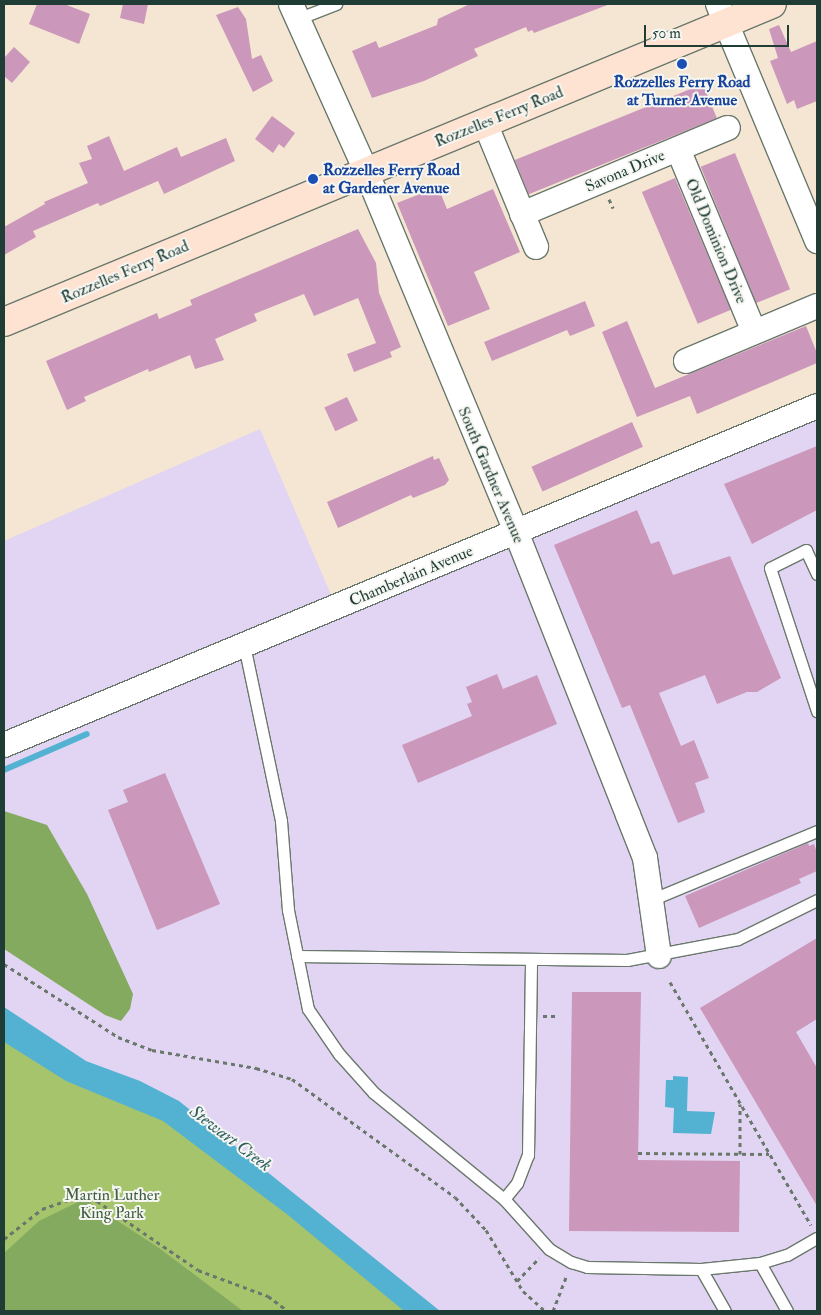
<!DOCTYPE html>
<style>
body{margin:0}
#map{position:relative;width:821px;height:1315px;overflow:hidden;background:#f5e6d3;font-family:"IM FELL Double Pica",serif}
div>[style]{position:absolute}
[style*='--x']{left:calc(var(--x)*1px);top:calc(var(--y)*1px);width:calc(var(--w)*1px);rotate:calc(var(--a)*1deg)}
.built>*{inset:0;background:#e2d4f3}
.green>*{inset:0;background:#a5c46c}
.forest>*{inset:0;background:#84aa60}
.water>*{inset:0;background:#53b2d1}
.stream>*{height:5.5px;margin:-2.75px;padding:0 2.75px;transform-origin:2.75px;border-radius:2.75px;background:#53b2d1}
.building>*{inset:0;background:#cb97ba;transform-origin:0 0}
.path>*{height:3px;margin-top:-1.5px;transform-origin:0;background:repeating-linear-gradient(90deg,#6a786c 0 4px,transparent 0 8px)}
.roads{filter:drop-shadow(1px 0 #6a786c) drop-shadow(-1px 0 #6a786c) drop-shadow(0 1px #6a786c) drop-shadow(0 -1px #6a786c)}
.lane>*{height:11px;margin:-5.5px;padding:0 5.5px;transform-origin:5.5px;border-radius:5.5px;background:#fff}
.street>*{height:24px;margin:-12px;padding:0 12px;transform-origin:12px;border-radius:12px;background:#fff}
.secondary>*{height:28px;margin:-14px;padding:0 14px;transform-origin:14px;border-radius:14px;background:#fee3d2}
.dots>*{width:14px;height:14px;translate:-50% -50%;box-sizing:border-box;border:2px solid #f6f6f2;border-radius:50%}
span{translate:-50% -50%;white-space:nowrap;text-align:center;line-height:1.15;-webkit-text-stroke:4px #f6f6f2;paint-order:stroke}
.transit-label{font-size:16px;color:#164399;font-weight:700}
.left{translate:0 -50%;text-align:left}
.street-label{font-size:16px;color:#1f3d34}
.park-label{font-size:16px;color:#405f42}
.water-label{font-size:18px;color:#2f6063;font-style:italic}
.frame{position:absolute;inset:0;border:5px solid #1f3d34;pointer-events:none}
.scale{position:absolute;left:644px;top:25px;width:145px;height:22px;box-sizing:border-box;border:2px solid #1f3d34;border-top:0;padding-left:6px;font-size:15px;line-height:18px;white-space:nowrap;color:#1f3d34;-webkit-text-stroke:4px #f6f6f2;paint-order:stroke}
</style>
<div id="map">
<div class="built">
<div style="clip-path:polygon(817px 412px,817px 1311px,420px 1311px,4px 1020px,4px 541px,260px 429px,332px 597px)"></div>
</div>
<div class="green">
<div style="clip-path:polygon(4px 1020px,165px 1109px,420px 1311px,4px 1311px)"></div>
</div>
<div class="forest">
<div style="clip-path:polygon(4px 811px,47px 825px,87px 894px,133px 994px,130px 1009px,121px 1021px,105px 1015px,4px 949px)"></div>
<div style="clip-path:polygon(84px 1199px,159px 1248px,243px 1311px,4px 1311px,4px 1253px,39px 1221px)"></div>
</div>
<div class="water">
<div style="clip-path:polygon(4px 1007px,86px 1061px,140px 1081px,179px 1101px,440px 1311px,404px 1311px,288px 1215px,163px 1121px,66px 1081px,4px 1042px)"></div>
<div style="clip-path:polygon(673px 1076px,688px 1077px,687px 1111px,715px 1112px,711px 1134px,673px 1133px,674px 1108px,665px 1107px,666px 1080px,673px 1080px)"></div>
</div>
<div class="stream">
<div style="--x:4;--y:770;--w:90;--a:-23.4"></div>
</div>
<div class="building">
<div style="clip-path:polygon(37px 4px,64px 4px,90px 14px,79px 44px,29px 24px)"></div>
<div style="clip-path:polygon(123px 4px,148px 4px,144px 24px,120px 18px)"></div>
<div style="clip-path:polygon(470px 4px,610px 4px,534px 33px,532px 30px,528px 32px,526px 27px,474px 49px,478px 56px,424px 81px,372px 98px,352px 51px,376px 41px,379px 48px,437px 25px,438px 19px)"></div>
<div style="clip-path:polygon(238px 7px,246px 19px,252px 59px,261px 55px,273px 81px,253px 92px,216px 15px)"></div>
<div style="clip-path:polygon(779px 25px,791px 52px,817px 41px,817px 101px,797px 109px,794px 100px,787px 104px,770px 61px,778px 58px,769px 29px)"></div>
<div style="clip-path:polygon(14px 47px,30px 62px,12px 83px,4px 76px,4px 58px)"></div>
<div style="left:703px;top:84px;width:37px;height:203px;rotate:68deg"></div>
<div style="clip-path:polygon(272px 116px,295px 133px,284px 148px,279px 144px,273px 153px,255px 139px)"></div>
<div style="clip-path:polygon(109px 136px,124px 171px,177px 147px,181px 157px,226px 138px,235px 161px,164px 194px,158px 181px,100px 206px,98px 203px,33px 231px,36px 237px,4px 255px,4px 227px,45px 204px,44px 202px,88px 183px,79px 163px,92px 159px,87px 146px)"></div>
<div style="left:735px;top:153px;width:147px;height:37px;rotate:68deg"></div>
<div style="left:675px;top:178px;width:143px;height:36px;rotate:67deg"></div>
<div style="clip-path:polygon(438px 187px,447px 209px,493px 189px,520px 252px,474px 272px,490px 309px,448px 326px,397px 203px)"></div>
<div style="clip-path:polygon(358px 229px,376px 263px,379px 293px,401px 347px,390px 352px,392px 357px,354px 372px,347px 354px,376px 343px,358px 298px,314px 316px,304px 294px,254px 314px,257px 321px,215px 339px,224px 360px,195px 369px,190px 355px,149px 372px,148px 369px,84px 397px,86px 401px,67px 410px,46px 361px,157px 313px,159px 319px,192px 305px,190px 300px)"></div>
<div style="clip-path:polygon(585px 301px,595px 326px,570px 336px,567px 330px,492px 361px,484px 342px)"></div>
<div style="clip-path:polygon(627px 321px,655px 388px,806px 326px,817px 353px,817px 363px,697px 414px,690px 396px,637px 417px,602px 332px)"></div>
<div style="left:347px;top:397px;width:26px;height:25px;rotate:65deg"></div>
<div style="left:632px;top:422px;width:27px;height:110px;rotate:66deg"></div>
<div style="clip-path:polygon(817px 446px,817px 510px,752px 544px,724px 484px)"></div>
<div style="clip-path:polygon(433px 456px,434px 460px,439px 458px,449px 480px,445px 485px,413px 498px,411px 495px,338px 528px,327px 502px)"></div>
<div style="clip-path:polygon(637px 510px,651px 544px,659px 541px,673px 575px,730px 556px,781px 678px,757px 692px,747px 692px,717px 704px,705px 675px,659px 693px,681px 746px,694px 740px,709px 778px,695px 783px,705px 812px,678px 823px,630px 705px,622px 708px,554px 545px)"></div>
<div style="clip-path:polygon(497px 674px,503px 689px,537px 675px,557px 724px,418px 783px,402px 745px,472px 716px,467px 704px,472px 702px,466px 687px)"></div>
<div style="clip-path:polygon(165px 773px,220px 904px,157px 930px,108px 810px,128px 802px,123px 790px)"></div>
<div style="clip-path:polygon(808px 843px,809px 846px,814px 844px,817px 853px,817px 871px,799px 879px,801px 883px,699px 928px,685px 896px)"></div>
<div style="clip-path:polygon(817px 938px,817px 1019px,796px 1032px,817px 1068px,817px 1206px,700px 1008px)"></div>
<div style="clip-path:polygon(572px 992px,641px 992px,638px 1160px,740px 1161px,739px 1232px,569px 1231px)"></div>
</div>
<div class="path">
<div style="--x:609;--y:199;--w:10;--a:66"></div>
<div style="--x:4;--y:964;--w:135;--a:32.6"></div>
<div style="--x:118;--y:1037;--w:36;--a:21"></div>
<div style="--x:152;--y:1050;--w:106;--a:9.8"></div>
<div style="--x:256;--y:1068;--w:38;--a:17"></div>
<div style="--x:292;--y:1079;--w:201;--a:35.9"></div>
<div style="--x:455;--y:1197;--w:45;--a:46.8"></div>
<div style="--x:486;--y:1230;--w:71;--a:58.8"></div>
<div style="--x:523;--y:1291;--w:30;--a:42"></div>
<div style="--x:670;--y:982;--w:281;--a:59.9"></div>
<div style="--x:543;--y:1016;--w:15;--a:0"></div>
<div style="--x:638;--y:1153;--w:131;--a:0.4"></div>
<div style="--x:740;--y:1154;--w:50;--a:-90"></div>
<div style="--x:4;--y:1239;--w:48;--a:-38.3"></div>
<div style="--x:42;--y:1209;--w:31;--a:-19"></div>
<div style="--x:71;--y:1199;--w:26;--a:4"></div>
<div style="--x:97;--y:1201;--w:122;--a:34.3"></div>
<div style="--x:198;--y:1270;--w:75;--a:20.4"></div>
<div style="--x:268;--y:1296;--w:25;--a:37"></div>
<div style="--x:517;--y:1281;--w:32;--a:-46"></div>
<div style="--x:553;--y:1311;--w:39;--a:-69"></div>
</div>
<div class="roads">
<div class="lane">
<div style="--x:297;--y:19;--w:42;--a:-21"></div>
<div style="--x:817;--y:574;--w:26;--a:-115"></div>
<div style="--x:806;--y:550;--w:40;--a:153.4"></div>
<div style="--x:770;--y:568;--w:151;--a:71.8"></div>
<div style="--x:244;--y:645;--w:180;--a:78.1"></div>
<div style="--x:281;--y:821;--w:89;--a:85.5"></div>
<div style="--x:288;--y:910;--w:101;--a:78.6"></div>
<div style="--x:308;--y:1009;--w:55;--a:55.4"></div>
<div style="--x:339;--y:1054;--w:52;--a:48.1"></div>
<div style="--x:374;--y:1093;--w:168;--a:39.2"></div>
<div style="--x:504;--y:1199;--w:67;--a:48"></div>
<div style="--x:549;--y:1249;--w:26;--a:31"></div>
<div style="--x:571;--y:1262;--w:17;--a:17"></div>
<div style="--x:587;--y:1267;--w:114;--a:1"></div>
<div style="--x:701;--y:1269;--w:59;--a:-5.8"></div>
<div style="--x:760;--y:1263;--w:28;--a:-17"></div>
<div style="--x:787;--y:1255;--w:34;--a:-30"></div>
<div style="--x:653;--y:899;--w:178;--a:-22.5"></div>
<div style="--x:297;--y:956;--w:330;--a:0.7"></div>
<div style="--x:627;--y:960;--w:113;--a:-10.7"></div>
<div style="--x:738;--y:939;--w:88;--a:-26.3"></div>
<div style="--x:504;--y:1199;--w:21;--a:-51"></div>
<div style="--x:517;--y:1183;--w:30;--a:-69"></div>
<div style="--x:528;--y:1155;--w:196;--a:-89.1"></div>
<div style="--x:760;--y:1263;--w:55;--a:60.6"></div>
<div style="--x:701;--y:1269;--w:48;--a:60.3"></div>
</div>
<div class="street">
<div style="--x:291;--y:4;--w:183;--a:65.8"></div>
<div style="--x:366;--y:171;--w:391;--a:67.4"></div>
<div style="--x:516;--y:532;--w:304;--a:68.4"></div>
<div style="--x:628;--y:815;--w:46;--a:68.4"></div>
<div style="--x:645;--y:858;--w:99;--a:81.9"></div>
<div style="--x:718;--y:4;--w:257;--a:67.3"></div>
<div style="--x:485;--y:123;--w:134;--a:67.6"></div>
<div style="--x:678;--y:149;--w:198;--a:67.4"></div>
<div style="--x:522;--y:214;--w:223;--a:-22.7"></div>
<div style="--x:686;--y:361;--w:142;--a:-22.8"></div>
<div style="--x:4;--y:745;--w:881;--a:-22.63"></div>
</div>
<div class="secondary">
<div style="--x:4;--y:322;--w:831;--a:-22.49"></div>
</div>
</div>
<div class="dots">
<div style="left:682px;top:64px;background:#1a4fb4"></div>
<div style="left:313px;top:179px;background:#1a4fb4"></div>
</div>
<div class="transit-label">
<span style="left:682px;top:91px">Rozzelles Ferry Road<br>at Turner Avenue</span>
<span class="left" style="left:323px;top:179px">Rozzelles Ferry Road<br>at Gardener Avenue</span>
</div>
<div class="street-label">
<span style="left:499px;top:117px;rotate:-22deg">Rozzelles Ferry Road</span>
<span style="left:625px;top:171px;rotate:-23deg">Savona Drive</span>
<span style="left:716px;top:241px;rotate:67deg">Old Dominion Drive</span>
<span style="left:125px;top:272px;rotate:-23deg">Rozzelles Ferry Road</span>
<span style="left:491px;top:475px;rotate:67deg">South Gardner Avenue</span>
<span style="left:411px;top:576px;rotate:-23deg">Chamberlain Avenue</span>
</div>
<div class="park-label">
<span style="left:112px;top:1204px">Martin Luther<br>King Park</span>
</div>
<div class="water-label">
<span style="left:230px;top:1139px;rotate:37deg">Stewart Creek</span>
</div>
<div class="frame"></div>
<div class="scale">50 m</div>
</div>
